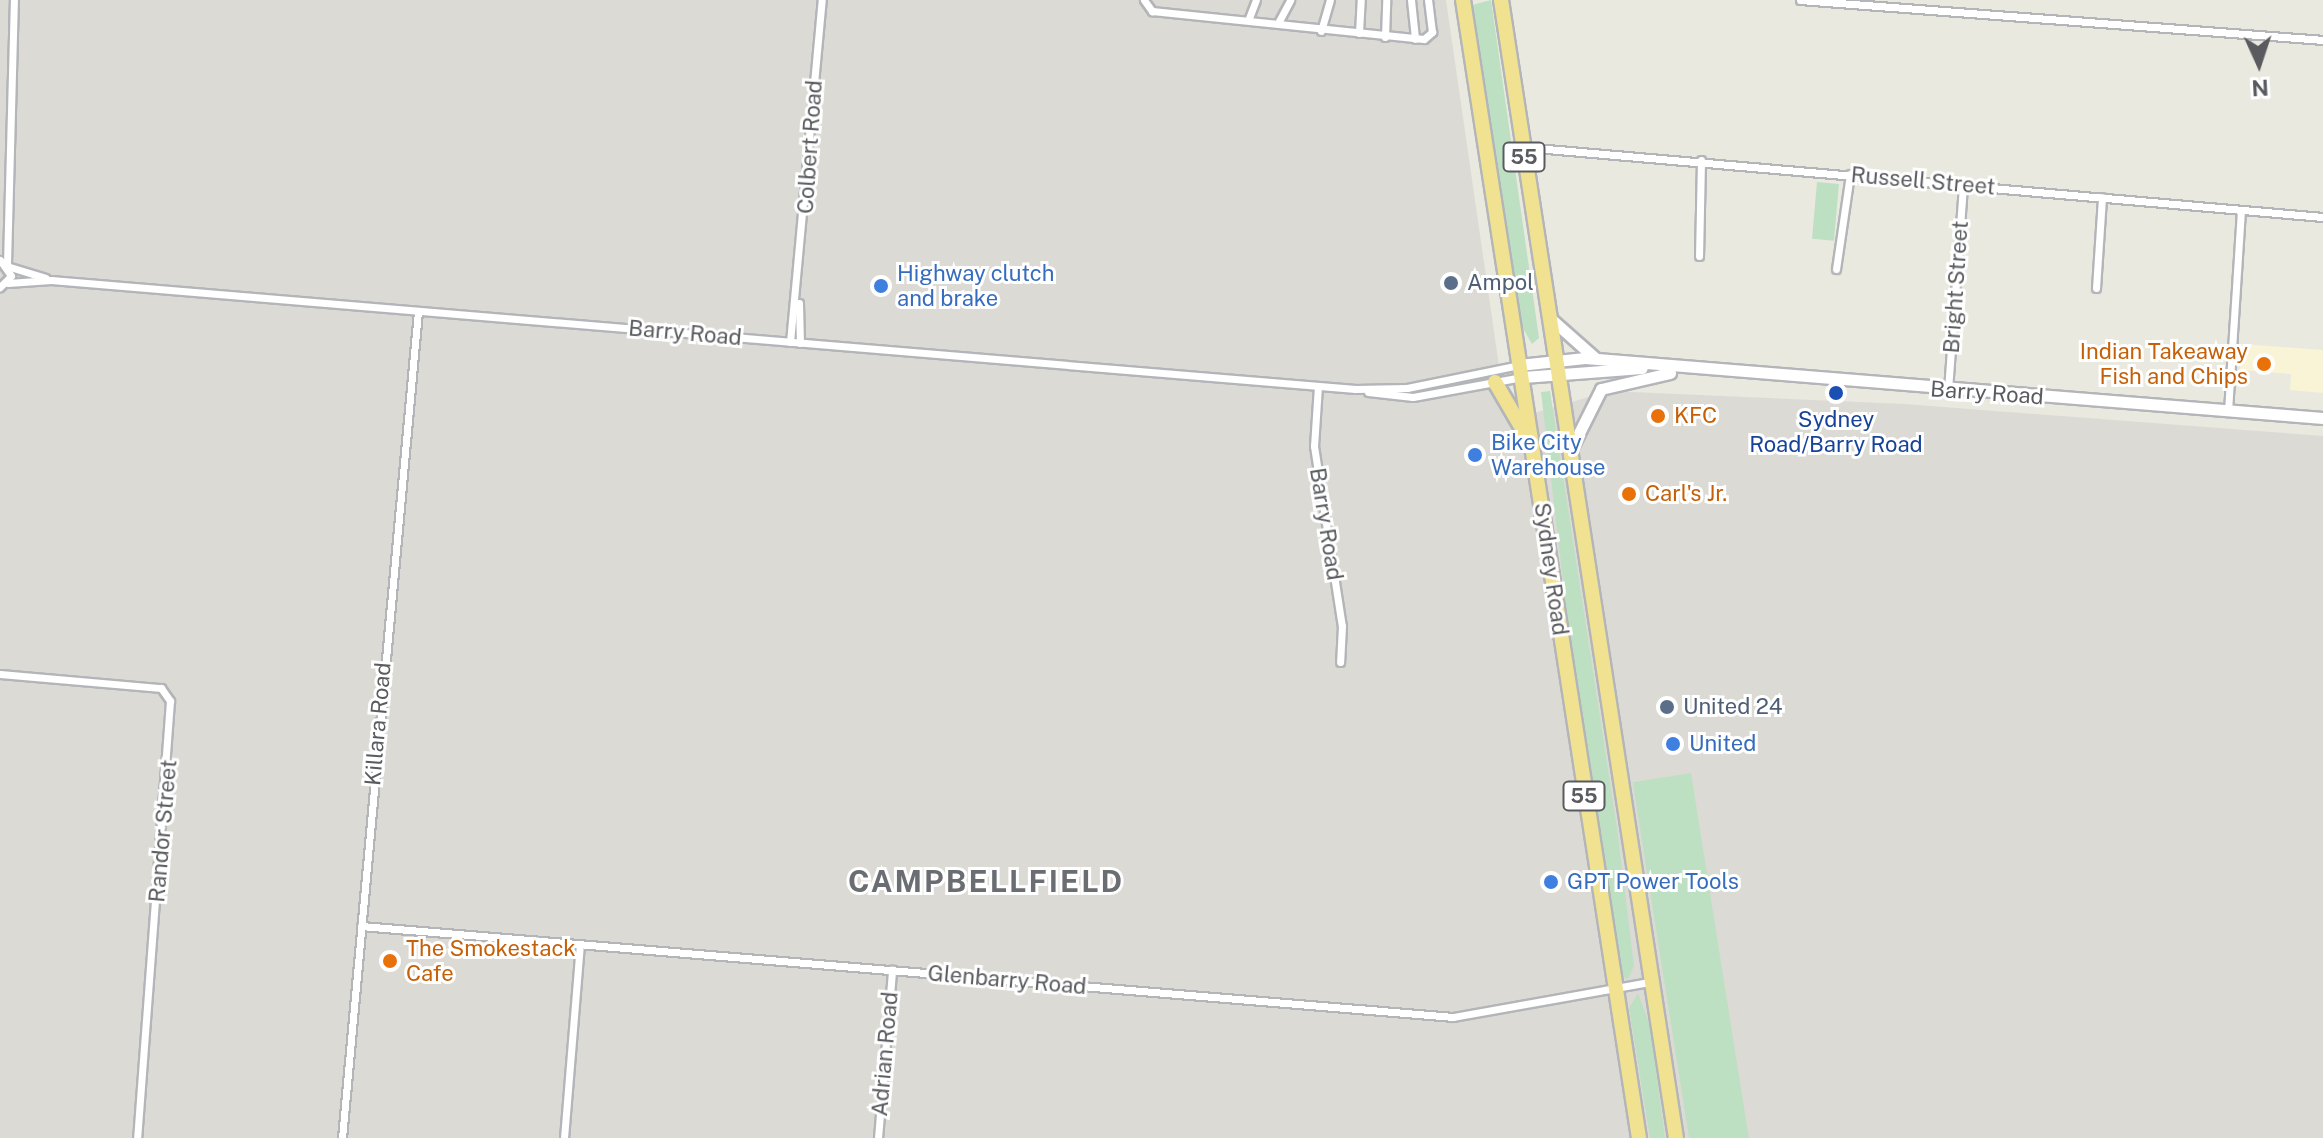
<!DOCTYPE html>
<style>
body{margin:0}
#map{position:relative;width:2323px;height:1138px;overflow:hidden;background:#eae9e0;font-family:"Public Sans",sans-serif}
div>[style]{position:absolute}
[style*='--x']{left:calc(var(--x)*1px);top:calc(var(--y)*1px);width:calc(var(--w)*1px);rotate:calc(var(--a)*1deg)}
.commercial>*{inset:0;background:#f9f4d6}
.industrial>*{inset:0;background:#dcdad4}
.green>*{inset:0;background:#bee0c2;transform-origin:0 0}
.roads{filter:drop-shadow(2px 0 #b3b5b9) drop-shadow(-2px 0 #b3b5b9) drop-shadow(0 2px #b3b5b9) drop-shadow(0 -2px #b3b5b9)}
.street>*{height:7px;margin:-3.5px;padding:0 3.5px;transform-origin:3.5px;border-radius:3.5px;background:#fff}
.secondary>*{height:11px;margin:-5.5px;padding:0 5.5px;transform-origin:5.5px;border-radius:5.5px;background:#fff}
.highway>*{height:14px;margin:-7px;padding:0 7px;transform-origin:7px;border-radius:7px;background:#f1e291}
.dots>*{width:22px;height:22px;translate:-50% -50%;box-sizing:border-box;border:4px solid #fff;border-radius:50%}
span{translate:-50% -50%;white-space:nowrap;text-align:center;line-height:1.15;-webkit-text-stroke:6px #fff;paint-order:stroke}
.shield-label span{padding:2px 6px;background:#fff;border:2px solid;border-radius:6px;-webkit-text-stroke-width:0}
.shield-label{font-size:20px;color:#595b5f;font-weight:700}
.street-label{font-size:22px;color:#595b5f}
.shop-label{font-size:22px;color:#366cbe}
.left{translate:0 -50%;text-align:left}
.service-label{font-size:22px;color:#4e5e75}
.food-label{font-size:22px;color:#c56008}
.right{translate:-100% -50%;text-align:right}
.transit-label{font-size:22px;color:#164399}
.district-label{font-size:30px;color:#6a6d71;font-weight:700;letter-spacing:2px}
.north{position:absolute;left:2219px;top:24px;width:80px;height:80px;-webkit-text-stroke:6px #fff;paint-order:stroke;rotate:177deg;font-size:22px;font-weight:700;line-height:32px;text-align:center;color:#595b5f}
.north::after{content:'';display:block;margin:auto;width:28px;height:36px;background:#595b5f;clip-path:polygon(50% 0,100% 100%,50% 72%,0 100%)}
</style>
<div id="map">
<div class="commercial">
<div style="clip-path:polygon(2242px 344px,2323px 350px,2323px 393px,2290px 390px,2291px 374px,2240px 370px)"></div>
</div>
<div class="industrial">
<div style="clip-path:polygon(0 0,1446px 0,1507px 421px,1609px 391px,1905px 404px,2323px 436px,2323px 1138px,0 1138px)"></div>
</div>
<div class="green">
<div style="clip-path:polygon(1491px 0,1539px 338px,1532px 344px,1521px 325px,1472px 5px)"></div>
<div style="left:1817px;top:182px;width:22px;height:57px;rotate:5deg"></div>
<div style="clip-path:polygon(1550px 391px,1617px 828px,1634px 966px,1628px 979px,1620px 975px,1571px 650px,1541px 392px)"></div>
<div style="left:1691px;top:773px;width:370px;height:59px;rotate:81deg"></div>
<div style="clip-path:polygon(1638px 993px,1650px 1026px,1665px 1138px,1650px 1138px,1629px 1008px)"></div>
</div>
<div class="roads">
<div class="street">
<div style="--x:1144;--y:0;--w:14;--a:54"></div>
<div style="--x:1152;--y:11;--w:273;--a:5.9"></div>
<div style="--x:1424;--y:39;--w:11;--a:-41"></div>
<div style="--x:1432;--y:32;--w:32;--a:-97"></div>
<div style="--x:1411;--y:0;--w:39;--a:84"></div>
<div style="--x:1800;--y:0;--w:525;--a:4.37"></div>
<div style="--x:1249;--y:18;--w:19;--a:-69"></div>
<div style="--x:1278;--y:23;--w:26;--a:-62"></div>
<div style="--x:1321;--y:31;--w:32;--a:-74"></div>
<div style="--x:1359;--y:33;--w:33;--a:-87"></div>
<div style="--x:1385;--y:37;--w:37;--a:-88"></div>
<div style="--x:1524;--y:147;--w:802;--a:5.01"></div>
<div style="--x:1699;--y:256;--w:96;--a:-88.8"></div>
<div style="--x:0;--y:260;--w:19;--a:55"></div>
<div style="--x:11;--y:276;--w:16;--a:135"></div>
<div style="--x:7;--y:264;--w:264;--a:-88.5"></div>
<div style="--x:10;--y:267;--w:37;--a:17"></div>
<div style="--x:1836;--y:269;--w:96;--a:-81.6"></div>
<div style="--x:8;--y:283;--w:43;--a:-4"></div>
<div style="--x:51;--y:280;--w:1309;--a:4.78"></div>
<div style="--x:1355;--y:389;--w:52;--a:-1.1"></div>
<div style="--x:1407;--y:388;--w:114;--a:-11.6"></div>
<div style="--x:2096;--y:288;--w:91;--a:-86.2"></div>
<div style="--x:799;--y:303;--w:40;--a:88.6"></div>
<div style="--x:790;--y:342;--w:343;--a:-84.7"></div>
<div style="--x:1318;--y:386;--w:60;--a:93.8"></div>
<div style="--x:1314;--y:446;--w:182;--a:81.2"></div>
<div style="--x:1342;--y:626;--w:36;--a:93"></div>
<div style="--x:1948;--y:390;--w:206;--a:-85.8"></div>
<div style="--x:1368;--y:392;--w:45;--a:6.3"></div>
<div style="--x:1413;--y:397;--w:111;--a:-10.4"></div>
<div style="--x:2228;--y:411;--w:201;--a:-86.3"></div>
<div style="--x:0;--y:674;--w:162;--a:5"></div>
<div style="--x:161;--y:688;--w:16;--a:55"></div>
<div style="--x:170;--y:701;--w:438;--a:94.3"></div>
<div style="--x:361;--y:926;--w:1096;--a:4.76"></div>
<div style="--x:1453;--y:1017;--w:200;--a:-10.1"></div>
<div style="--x:342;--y:1138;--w:830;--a:-84.75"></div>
<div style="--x:564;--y:1138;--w:194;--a:-85.3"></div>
<div style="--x:878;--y:1138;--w:169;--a:-85.2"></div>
</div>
<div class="secondary">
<div style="--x:1550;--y:318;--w:59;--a:41.6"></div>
<div style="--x:1519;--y:365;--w:66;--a:-6.1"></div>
<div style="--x:1585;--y:358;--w:740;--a:4.65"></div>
<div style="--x:1523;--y:377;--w:119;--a:-4.3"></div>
<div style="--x:1571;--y:449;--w:67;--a:-63.4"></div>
<div style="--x:1601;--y:389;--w:71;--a:-13.1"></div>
</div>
<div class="highway">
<div style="--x:1463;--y:0;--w:1152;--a:81.21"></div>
<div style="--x:1501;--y:0;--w:1151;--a:81.26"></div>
<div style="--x:1495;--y:382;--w:61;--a:59.7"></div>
</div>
</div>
<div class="dots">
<div style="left:1451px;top:283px;background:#5c6f8a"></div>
<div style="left:881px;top:286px;background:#3f7fe0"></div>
<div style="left:2264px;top:364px;background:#e8710a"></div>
<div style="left:1836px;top:393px;background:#1a4fb4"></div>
<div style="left:1658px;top:416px;background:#e8710a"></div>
<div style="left:1475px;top:455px;background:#3f7fe0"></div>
<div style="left:1629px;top:494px;background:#e8710a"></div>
<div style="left:1667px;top:707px;background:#5c6f8a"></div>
<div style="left:1673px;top:744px;background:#3f7fe0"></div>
<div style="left:1551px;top:882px;background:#3f7fe0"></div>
<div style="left:390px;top:961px;background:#e8710a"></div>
</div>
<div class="shield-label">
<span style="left:1524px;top:157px">55</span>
<span style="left:1584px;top:796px">55</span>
</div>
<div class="street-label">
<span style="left:810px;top:147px;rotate:-86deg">Colbert Road</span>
<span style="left:1923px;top:181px;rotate:5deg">Russell Street</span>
<span style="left:1956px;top:287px;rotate:-86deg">Bright Street</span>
<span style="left:685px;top:333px;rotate:5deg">Barry Road</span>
<span style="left:1987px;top:393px;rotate:4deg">Barry Road</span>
<span style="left:1326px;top:524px;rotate:81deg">Barry Road</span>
<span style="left:1551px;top:569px;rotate:82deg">Sydney Road</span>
<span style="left:378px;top:724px;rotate:-85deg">Killara Road</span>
<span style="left:163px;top:831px;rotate:-85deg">Randor Street</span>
<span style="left:1007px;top:980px;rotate:5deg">Glenbarry Road</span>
<span style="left:885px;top:1054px;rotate:-85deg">Adrian Road</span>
</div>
<div class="shop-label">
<span class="left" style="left:897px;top:286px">Highway clutch<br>and brake</span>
<span class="left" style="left:1491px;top:455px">Bike City<br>Warehouse</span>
<span class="left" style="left:1689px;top:744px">United</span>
<span class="left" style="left:1567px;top:882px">GPT Power Tools</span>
</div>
<div class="service-label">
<span class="left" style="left:1467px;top:283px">Ampol</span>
<span class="left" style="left:1683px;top:707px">United 24</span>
</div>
<div class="food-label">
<span class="right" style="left:2248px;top:364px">Indian Takeaway<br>Fish and Chips</span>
<span class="left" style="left:1674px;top:416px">KFC</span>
<span class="left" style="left:1645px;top:494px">Carl's Jr.</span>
<span class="left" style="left:406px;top:961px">The Smokestack<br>Cafe</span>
</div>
<div class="transit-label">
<span style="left:1836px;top:432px">Sydney<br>Road/Barry Road</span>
</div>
<div class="district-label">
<span style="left:986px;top:881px">CAMPBELLFIELD</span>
</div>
<div class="north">N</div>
</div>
